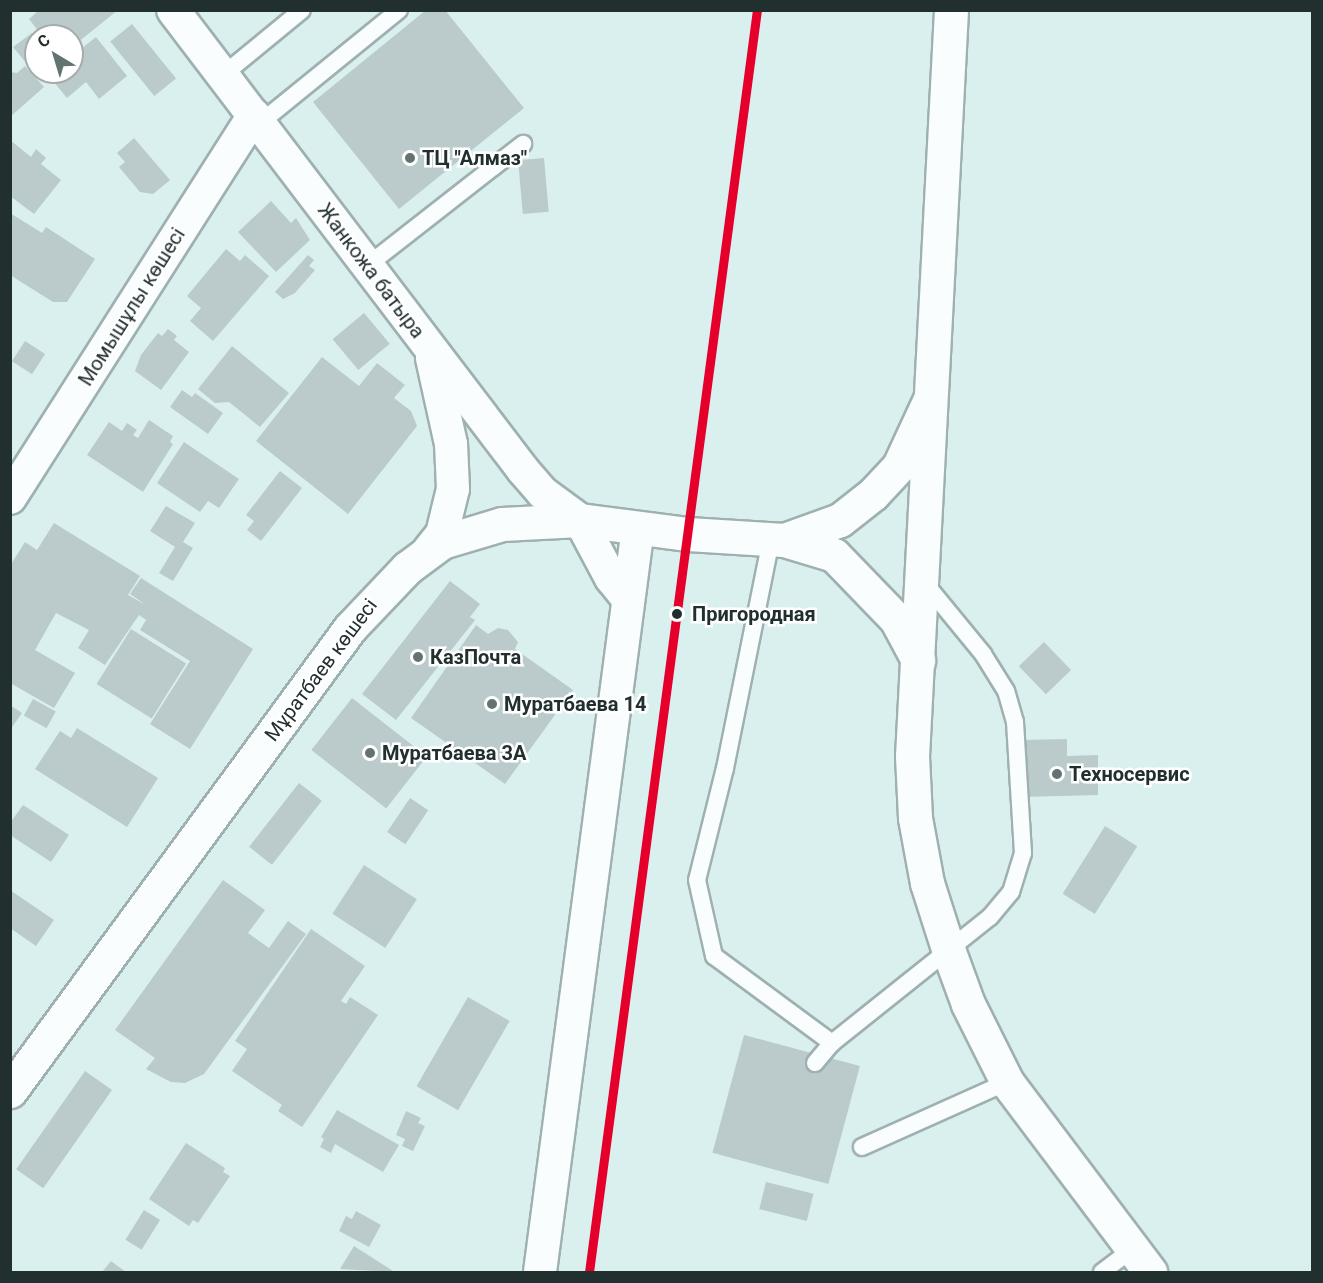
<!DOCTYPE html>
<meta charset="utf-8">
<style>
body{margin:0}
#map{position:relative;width:1323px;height:1283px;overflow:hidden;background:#daf0ef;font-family:Roboto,sans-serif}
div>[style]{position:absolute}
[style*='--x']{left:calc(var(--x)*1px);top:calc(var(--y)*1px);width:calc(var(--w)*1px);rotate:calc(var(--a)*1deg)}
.building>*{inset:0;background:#bbcbcb;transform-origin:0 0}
.roads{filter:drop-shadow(2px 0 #9fb0b0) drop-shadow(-2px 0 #9fb0b0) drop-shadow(0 2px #9fb0b0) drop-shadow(0 -2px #9fb0b0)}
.service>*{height:16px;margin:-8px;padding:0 8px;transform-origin:8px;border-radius:8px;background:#f9fdfd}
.minor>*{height:32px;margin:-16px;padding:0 16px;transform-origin:16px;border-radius:16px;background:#f9fdfd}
.tertiary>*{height:33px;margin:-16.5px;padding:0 16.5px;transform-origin:16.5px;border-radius:16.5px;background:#f9fdfd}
.primary>*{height:33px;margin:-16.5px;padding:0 16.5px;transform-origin:16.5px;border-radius:16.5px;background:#f9fdfd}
.rail-1>*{height:9px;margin:-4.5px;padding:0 4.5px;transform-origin:4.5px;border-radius:4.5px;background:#e4002b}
.dots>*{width:16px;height:16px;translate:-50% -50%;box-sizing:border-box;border:3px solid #fff;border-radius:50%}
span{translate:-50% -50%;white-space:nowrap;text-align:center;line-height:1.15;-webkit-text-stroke:5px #fff;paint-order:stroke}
.poi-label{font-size:20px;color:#212f2f;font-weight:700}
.left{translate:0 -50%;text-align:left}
.street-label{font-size:20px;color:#212f2f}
.stop-label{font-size:20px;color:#212f2f;font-weight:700}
.frame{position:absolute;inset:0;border:12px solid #212f2f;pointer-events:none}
.north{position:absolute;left:24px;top:24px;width:60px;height:60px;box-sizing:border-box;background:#fff;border:2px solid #a6acac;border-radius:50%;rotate:322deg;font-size:16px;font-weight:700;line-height:24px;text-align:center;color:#212f2f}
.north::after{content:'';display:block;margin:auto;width:21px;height:27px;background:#627372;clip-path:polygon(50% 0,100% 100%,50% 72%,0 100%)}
</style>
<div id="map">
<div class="building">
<div style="clip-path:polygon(39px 10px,118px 10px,72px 47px,72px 36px,42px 36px,29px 19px)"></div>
<div style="clip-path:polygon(426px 10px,445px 10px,524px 108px,399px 209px,313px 102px)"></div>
<div style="left:132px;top:24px;width:70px;height:28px;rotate:51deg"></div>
<div style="clip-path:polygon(32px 33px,36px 38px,36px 72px,54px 72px,42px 82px,13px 47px)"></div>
<div style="clip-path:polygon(96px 37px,127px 76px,99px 99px,86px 82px,67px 98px,53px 81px,64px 72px,72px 72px,72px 56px)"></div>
<div style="clip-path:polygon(25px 66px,44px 87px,10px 117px,10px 72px,17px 73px)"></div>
<div style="clip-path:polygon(134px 138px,170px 180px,153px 194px,140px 192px,119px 167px,125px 162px,117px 153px)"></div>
<div style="clip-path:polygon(10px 140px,31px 157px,36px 149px,46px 158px,41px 164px,61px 180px,34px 214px,10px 196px)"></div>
<div style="left:544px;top:158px;width:54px;height:26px;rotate:85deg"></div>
<div style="clip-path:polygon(271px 201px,291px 223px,296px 218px,310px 240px,276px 272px,238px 232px)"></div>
<div style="clip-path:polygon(10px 213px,42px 233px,46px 227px,95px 259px,67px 302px,53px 302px,10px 275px)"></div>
<div style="clip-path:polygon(226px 249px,240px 261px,245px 255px,269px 276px,213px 341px,190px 321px,201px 308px,187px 296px)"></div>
<div style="clip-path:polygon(308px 255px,314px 260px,309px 266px,315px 270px,295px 293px,283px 299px,275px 292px)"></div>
<div style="left:364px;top:313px;width:40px;height:41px;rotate:50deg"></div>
<div style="clip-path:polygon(168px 329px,177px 336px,174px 340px,189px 352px,161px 390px,135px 371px,141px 355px,158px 333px,162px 336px)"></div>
<div style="left:25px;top:341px;width:24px;height:24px;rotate:33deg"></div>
<div style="clip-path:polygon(232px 346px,289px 393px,260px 427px,229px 402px,215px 403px,198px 389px)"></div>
<div style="clip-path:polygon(322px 357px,359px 386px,377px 363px,405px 385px,394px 398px,411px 411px,417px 426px,348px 514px,256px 441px)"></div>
<div style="clip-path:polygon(182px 390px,192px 397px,195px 393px,223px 413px,208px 434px,170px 407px)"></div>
<div style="clip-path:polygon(149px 420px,173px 436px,170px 442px,173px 444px,143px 492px,87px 455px,109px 422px,122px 431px,127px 423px,137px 430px,133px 435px,138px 438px)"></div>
<div style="clip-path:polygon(184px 442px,239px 479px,219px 508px,208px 501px,200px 512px,157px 483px)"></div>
<div style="clip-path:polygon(280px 471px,302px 488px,261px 541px,247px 530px,254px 521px,246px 515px)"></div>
<div style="clip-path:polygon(166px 506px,195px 523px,183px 542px,193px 548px,173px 581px,159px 573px,175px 547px,150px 531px)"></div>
<div style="clip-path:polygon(54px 523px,140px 576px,128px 595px,146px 605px,130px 594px,141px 578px,253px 649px,190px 749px,150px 724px,190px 661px,140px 630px,146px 620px,139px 615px,105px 665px,78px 648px,89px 630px,56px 613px,35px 650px,75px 673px,54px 708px,10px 683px,10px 566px,25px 542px,37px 550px)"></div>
<div style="clip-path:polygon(450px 581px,480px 604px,470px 617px,475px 620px,396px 720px,362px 694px)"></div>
<div style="clip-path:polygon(476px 625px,488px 634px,498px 628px,508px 630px,518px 642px,515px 649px,573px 690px,505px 784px,411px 718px)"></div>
<div style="left:131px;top:629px;width:65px;height:65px;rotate:32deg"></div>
<div style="left:1044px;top:642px;width:39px;height:35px;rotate:46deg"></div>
<div style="left:352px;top:698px;width:95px;height:66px;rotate:38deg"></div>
<div style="left:33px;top:699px;width:26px;height:19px;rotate:29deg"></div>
<div style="clip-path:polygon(10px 705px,22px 713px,10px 730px)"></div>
<div style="clip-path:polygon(77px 728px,158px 778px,127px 827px,35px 769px,60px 731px,71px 738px)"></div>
<div style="clip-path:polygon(1067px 739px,1067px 756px,1098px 755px,1098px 795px,1023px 797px,1021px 740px)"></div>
<div style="left:299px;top:783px;width:29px;height:81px;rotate:38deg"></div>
<div style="left:410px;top:798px;width:22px;height:41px;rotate:34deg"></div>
<div style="clip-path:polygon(23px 805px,69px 835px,51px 862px,10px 835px,10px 823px)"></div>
<div style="left:1105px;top:826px;width:38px;height:80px;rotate:32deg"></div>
<div style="left:364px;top:865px;width:63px;height:58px;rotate:33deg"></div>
<div style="clip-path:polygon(223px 880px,265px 910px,248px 933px,269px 948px,288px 921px,306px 934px,204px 1074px,185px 1083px,171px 1082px,146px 1069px,155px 1058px,115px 1030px)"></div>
<div style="clip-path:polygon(10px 890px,54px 920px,36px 946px,10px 928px)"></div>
<div style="clip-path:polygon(311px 929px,365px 966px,341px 1001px,346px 1004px,350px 997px,378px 1015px,302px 1127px,278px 1111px,282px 1105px,232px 1071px,247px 1049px,235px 1041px)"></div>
<div style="left:468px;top:997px;width:48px;height:103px;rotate:30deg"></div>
<div style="left:744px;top:1035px;width:120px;height:122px;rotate:15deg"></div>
<div style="left:85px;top:1071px;width:33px;height:120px;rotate:35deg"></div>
<div style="clip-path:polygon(337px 1110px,399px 1145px,383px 1172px,335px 1144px,331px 1153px,320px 1147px,324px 1139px,321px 1137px)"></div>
<div style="clip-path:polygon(406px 1111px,421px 1118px,418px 1123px,425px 1126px,413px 1151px,402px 1146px,405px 1139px,396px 1135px)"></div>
<div style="clip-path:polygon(186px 1143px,225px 1168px,223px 1172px,230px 1176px,198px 1223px,193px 1220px,189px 1226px,149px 1199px)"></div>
<div style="left:766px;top:1182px;width:49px;height:28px;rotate:14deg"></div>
<div style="left:144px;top:1210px;width:19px;height:35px;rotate:32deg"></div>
<div style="clip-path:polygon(356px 1211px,381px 1225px,369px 1247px,339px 1231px,346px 1216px,352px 1219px)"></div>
<div style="clip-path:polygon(354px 1246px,393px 1271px,392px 1272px,340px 1269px)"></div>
<div style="clip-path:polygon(111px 1261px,126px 1272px,102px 1272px)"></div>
</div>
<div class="roads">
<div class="service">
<div style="--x:223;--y:75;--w:102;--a:-39.4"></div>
<div style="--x:260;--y:123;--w:179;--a:-39.1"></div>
<div style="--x:368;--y:265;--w:197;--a:-38"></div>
<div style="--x:771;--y:540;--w:233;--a:101.4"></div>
<div style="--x:725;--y:768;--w:115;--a:104"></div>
<div style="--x:697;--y:880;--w:78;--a:77.4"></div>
<div style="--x:714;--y:956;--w:147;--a:36.4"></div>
<div style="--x:815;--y:1063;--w:26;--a:-50"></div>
<div style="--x:832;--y:1043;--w:202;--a:-38.6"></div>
<div style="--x:990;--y:917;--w:33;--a:-50"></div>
<div style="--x:1011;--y:892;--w:41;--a:-72.9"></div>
<div style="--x:1023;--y:853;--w:131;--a:-93.5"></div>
<div style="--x:1015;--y:722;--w:32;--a:-106"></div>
<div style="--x:1006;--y:691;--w:44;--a:-121.9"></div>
<div style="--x:983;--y:654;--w:94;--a:-129.4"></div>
<div style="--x:862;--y:1147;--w:159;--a:-24.1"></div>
<div style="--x:1102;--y:1272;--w:38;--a:-37"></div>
</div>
<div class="minor">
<div style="--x:173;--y:10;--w:578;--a:52.73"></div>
<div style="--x:523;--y:470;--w:30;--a:49"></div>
<div style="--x:543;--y:493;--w:46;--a:36.1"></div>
<div style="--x:580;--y:520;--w:66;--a:61.9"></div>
<div style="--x:611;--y:578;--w:27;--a:51"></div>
<div style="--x:10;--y:498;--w:454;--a:-57.5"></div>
<div style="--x:429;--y:550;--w:21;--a:-51"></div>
<div style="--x:442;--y:534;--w:46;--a:-76.3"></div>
<div style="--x:453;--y:489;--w:45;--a:-92.5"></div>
<div style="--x:451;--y:444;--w:88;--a:-102.5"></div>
<div style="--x:540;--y:1272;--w:750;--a:-82.5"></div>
</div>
<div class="tertiary">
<div style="--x:784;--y:540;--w:59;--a:-19.7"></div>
<div style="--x:840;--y:520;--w:42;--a:-38.2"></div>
<div style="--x:873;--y:494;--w:38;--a:-47"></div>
<div style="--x:899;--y:466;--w:74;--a:-65.2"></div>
<div style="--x:10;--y:1091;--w:574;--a:-53.71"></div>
<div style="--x:350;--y:628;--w:83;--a:-46.5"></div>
<div style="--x:407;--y:568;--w:44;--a:-36.6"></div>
<div style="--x:442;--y:542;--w:63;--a:-16.7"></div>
<div style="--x:502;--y:524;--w:78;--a:-2.9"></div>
<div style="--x:580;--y:520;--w:109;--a:7.4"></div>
<div style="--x:688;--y:534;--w:96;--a:3.6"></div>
<div style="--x:784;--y:540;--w:52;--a:16.7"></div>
<div style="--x:834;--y:555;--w:89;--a:45.9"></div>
<div style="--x:896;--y:619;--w:47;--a:61.8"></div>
</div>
<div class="primary">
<div style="--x:951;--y:10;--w:747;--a:92.99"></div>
<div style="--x:912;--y:756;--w:62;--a:87.2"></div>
<div style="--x:915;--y:818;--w:66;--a:79.5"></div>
<div style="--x:927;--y:883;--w:72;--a:72.3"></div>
<div style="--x:949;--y:952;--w:55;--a:69.9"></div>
<div style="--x:968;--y:1004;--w:87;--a:63.4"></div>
<div style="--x:1007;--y:1082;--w:238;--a:53"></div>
</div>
</div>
<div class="rail-1">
<div style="--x:589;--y:1272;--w:1273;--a:-82.42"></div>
</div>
<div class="dots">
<div style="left:410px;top:158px;background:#627372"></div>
<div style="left:677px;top:614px;background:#212f2f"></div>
<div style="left:418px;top:657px;background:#627372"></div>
<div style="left:492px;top:704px;background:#627372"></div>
<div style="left:370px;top:753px;background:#627372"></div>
<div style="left:1057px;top:774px;background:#627372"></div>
</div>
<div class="poi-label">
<span class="left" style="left:422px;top:158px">ТЦ "Алмаз"</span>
<span class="left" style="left:430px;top:657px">КазПочта</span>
<span class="left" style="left:504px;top:704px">Муратбаева 14</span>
<span class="left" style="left:382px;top:753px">Муратбаева 3А</span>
<span class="left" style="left:1069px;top:774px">Техносервис</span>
</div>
<div class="street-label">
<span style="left:371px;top:271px;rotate:53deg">Жанкожа батыра</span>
<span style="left:132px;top:307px;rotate:-58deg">Момышұлы көшесі</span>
<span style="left:321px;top:670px;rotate:-53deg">Мұратбаев көшесі</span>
</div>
<div class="stop-label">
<span class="left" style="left:692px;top:614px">Пригородная</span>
</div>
<div class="frame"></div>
<div class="north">С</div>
</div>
